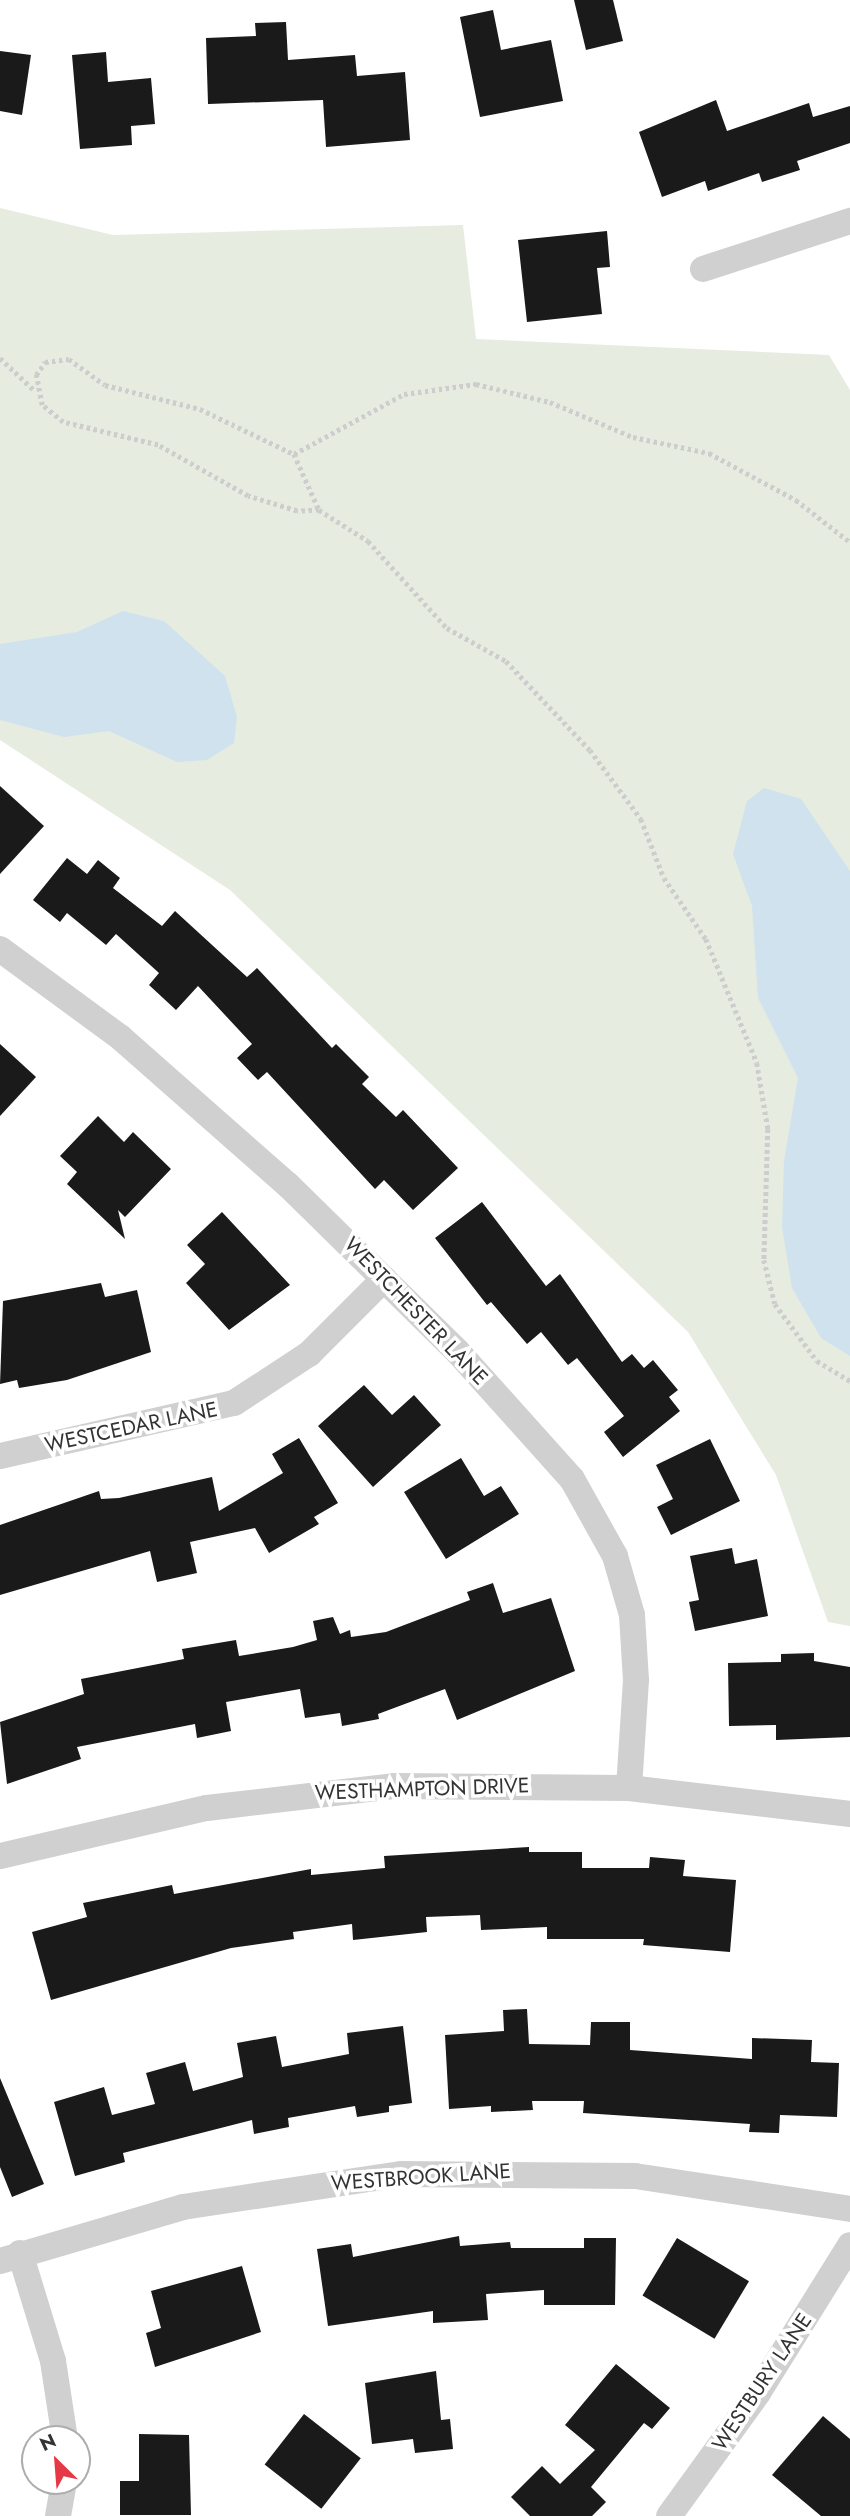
<!DOCTYPE html>
<style>
body{margin:0}
#map{position:relative;width:850px;height:2516px;overflow:hidden;background:#fff;font-family:Jost,sans-serif}
div>[style]{position:absolute}
[style*='--x']{left:calc(var(--x)*1px);top:calc(var(--y)*1px);width:calc(var(--w)*1px);rotate:calc(var(--a)*1deg)}
.green>*{inset:0;background:#e6ecdf}
.water>*{inset:0;background:#cfe2ee}
.building>*{inset:0;background:#1a1a1a;transform-origin:0 0}
.path>*{height:4.5px;margin-top:-2.25px;transform-origin:0;background:repeating-linear-gradient(90deg,#cdcdcd 0 3.5px,transparent 0 7px)}
.minor>*{height:26px;margin:-13px;padding:0 13px;transform-origin:13px;border-radius:13px;background:#d0d0d0}
span{translate:-50% -50%;white-space:nowrap;text-align:center;line-height:1.15;-webkit-text-stroke:7px #fff;paint-order:stroke}
.street-label{font-size:21px;color:#333}
.north{position:absolute;left:21px;top:2425px;width:70px;height:70px;box-sizing:border-box;background:#fff;border:2px solid #adadad;border-radius:50%;rotate:335deg;font-size:19px;font-weight:700;line-height:28px;text-align:center;color:#333}
.north::after{content:'';display:block;margin:auto;width:24px;height:32px;background:#e63946;clip-path:polygon(50% 0,100% 100%,50% 72%,0 100%)}
</style>
<div id="map">
<div class="green">
<div style="clip-path:polygon(0 208px,113px 235px,463px 225px,476px 339px,829px 355px,850px 390px,850px 1626px,828px 1622px,776px 1475px,688px 1332px,230px 890px,0 740px)"></div>
</div>
<div class="water">
<div style="clip-path:polygon(123px 611px,164px 621px,225px 676px,237px 717px,234px 743px,207px 760px,177px 762px,109px 731px,64px 737px,0 720px,0 644px,77px 632px)"></div>
<div style="clip-path:polygon(764px 788px,801px 799px,850px 871px,850px 1356px,821px 1338px,792px 1288px,782px 1227px,784px 1161px,798px 1078px,758px 998px,752px 906px,733px 854px,747px 801px)"></div>
</div>
<div class="building">
<div style="clip-path:polygon(574px 0,613px 0,623px 41px,586px 50px)"></div>
<div style="clip-path:polygon(493px 10px,501px 50px,551px 40px,563px 101px,480px 117px,460px 17px)"></div>
<div style="clip-path:polygon(286px 22px,288px 60px,355px 55px,357px 76px,405px 72px,410px 140px,326px 147px,323px 100px,208px 104px,206px 38px,256px 36px,255px 23px)"></div>
<div style="clip-path:polygon(0 51px,31px 55px,22px 115px,0 111px)"></div>
<div style="clip-path:polygon(106px 52px,108px 82px,151px 78px,155px 124px,131px 126px,132px 145px,80px 149px,72px 55px)"></div>
<div style="clip-path:polygon(716px 100px,727px 131px,809px 103px,813px 117px,850px 106px,850px 143px,797px 161px,800px 170px,762px 182px,759px 173px,708px 191px,705px 181px,662px 197px,639px 132px)"></div>
<div style="clip-path:polygon(607px 231px,610px 267px,597px 268px,602px 314px,527px 322px,518px 240px)"></div>
<div style="clip-path:polygon(0 786px,44px 826px,0 874px)"></div>
<div style="clip-path:polygon(67px 858px,87px 874px,98px 860px,120px 878px,113px 888px,162px 926px,175px 911px,247px 977px,257px 968px,332px 1048px,336px 1044px,369px 1077px,362px 1084px,396px 1117px,403px 1110px,458px 1168px,413px 1210px,384px 1180px,375px 1189px,267px 1072px,258px 1080px,237px 1058px,252px 1044px,198px 986px,176px 1010px,149px 985px,159px 973px,116px 934px,106px 945px,67px 913px,60px 922px,33px 900px)"></div>
<div style="clip-path:polygon(0 1044px,36px 1077px,0 1116px)"></div>
<div style="clip-path:polygon(98px 1116px,124px 1142px,133px 1132px,171px 1169px,125px 1217px,118px 1210px,125px 1239px,67px 1184px,77px 1172px,60px 1156px)"></div>
<div style="clip-path:polygon(482px 1202px,546px 1286px,560px 1274px,622px 1362px,632px 1354px,644px 1368px,653px 1360px,678px 1390px,669px 1397px,680px 1411px,623px 1457px,604px 1432px,624px 1416px,577px 1358px,568px 1365px,541px 1332px,527px 1344px,491px 1302px,487px 1305px,435px 1238px)"></div>
<div style="clip-path:polygon(222px 1212px,290px 1285px,229px 1330px,186px 1283px,205px 1264px,187px 1245px)"></div>
<div style="clip-path:polygon(101px 1283px,105px 1297px,137px 1290px,151px 1352px,67px 1380px,19px 1388px,17px 1380px,0 1384px,3px 1301px)"></div>
<div style="clip-path:polygon(364px 1385px,392px 1415px,414px 1395px,441px 1425px,373px 1487px,318px 1426px)"></div>
<div style="clip-path:polygon(299px 1438px,338px 1503px,314px 1517px,319px 1524px,269px 1553px,255px 1528px,190px 1542px,197px 1573px,157px 1582px,150px 1551px,0 1595px,0 1525px,99px 1491px,101px 1499px,119px 1498px,212px 1477px,219px 1511px,283px 1473px,272px 1454px)"></div>
<div style="clip-path:polygon(710px 1439px,740px 1501px,671px 1535px,657px 1507px,673px 1499px,656px 1465px)"></div>
<div style="clip-path:polygon(461px 1458px,484px 1496px,501px 1486px,519px 1514px,446px 1559px,404px 1492px)"></div>
<div style="clip-path:polygon(732px 1548px,735px 1564px,757px 1559px,768px 1616px,695px 1631px,689px 1602px,699px 1600px,690px 1556px)"></div>
<div style="clip-path:polygon(493px 1583px,503px 1613px,551px 1598px,575px 1671px,457px 1720px,445px 1689px,378px 1714px,379px 1719px,342px 1726px,340px 1713px,305px 1718px,300px 1689px,226px 1702px,231px 1731px,197px 1738px,195px 1724px,77px 1747px,81px 1759px,7px 1784px,0 1722px,84px 1694px,81px 1679px,184px 1659px,182px 1649px,236px 1640px,239px 1656px,293px 1647px,317px 1640px,313px 1621px,333px 1617px,340px 1634px,350px 1630px,351px 1637px,386px 1632px,470px 1600px,467px 1592px)"></div>
<div style="clip-path:polygon(814px 1653px,814px 1661px,850px 1667px,850px 1737px,776px 1740px,776px 1725px,729px 1726px,728px 1663px,781px 1662px,781px 1654px)"></div>
<div style="clip-path:polygon(529px 1847px,529px 1852px,582px 1852px,582px 1868px,649px 1868px,650px 1857px,685px 1860px,683px 1876px,736px 1880px,730px 1952px,643px 1945px,644px 1939px,547px 1939px,547px 1927px,481px 1930px,480px 1915px,426px 1917px,427px 1932px,353px 1940px,352px 1924px,293px 1932px,294px 1939px,231px 1948px,51px 2000px,32px 1932px,87px 1917px,83px 1903px,172px 1885px,174px 1894px,311px 1869px,311px 1875px,385px 1868px,384px 1856px)"></div>
<div style="clip-path:polygon(527px 2009px,529px 2044px,590px 2045px,591px 2022px,630px 2022px,630px 2050px,752px 2059px,752px 2038px,812px 2040px,811px 2062px,839px 2063px,837px 2117px,780px 2115px,779px 2133px,749px 2132px,750px 2124px,583px 2113px,584px 2101px,532px 2101px,533px 2110px,491px 2112px,491px 2106px,449px 2109px,445px 2035px,504px 2031px,503px 2010px)"></div>
<div style="clip-path:polygon(403px 2026px,412px 2103px,389px 2106px,389px 2112px,357px 2117px,355px 2106px,288px 2118px,289px 2127px,254px 2134px,252px 2120px,123px 2153px,125px 2162px,75px 2176px,54px 2102px,104px 2087px,112px 2115px,155px 2104px,146px 2073px,185px 2062px,193px 2091px,243px 2077px,237px 2043px,276px 2036px,282px 2067px,349px 2054px,347px 2033px)"></div>
<div style="clip-path:polygon(0 2078px,44px 2184px,12px 2197px,0 2167px)"></div>
<div style="clip-path:polygon(459px 2236px,460px 2246px,510px 2242px,511px 2248px,584px 2248px,584px 2238px,616px 2238px,615px 2305px,544px 2305px,544px 2290px,486px 2294px,488px 2320px,433px 2323px,433px 2311px,328px 2326px,317px 2249px,351px 2244px,353px 2257px)"></div>
<div style="left:677px;top:2238px;width:84px;height:67px;rotate:31deg"></div>
<div style="clip-path:polygon(242px 2266px,261px 2332px,155px 2367px,146px 2333px,161px 2328px,151px 2291px)"></div>
<div style="clip-path:polygon(616px 2364px,670px 2408px,652px 2429px,644px 2423px,591px 2487px,606px 2502px,592px 2516px,530px 2516px,511px 2497px,542px 2466px,560px 2484px,595px 2450px,565px 2425px)"></div>
<div style="clip-path:polygon(436px 2371px,441px 2420px,450px 2419px,453px 2449px,415px 2453px,413px 2439px,372px 2444px,365px 2383px)"></div>
<div style="left:304px;top:2414px;width:72px;height:64px;rotate:38deg"></div>
<div style="clip-path:polygon(823px 2416px,850px 2439px,850px 2516px,821px 2516px,772px 2475px)"></div>
<div style="clip-path:polygon(139px 2434px,189px 2435px,191px 2515px,120px 2515px,120px 2481px,139px 2481px)"></div>
</div>
<div class="path">
<div style="--x:0;--y:358;--w:48;--a:43.3"></div>
<div style="--x:294;--y:454;--w:125;--a:-28.6"></div>
<div style="--x:404;--y:394;--w:73;--a:-7.9"></div>
<div style="--x:476;--y:384;--w:76;--a:13.7"></div>
<div style="--x:550;--y:402;--w:90;--a:22.9"></div>
<div style="--x:633;--y:437;--w:78;--a:11.9"></div>
<div style="--x:709;--y:453;--w:99;--a:28.4"></div>
<div style="--x:796;--y:500;--w:68;--a:37.9"></div>
<div style="--x:319;--y:510;--w:22;--a:177"></div>
<div style="--x:297;--y:511;--w:51;--a:-163"></div>
<div style="--x:248;--y:496;--w:103;--a:-150.5"></div>
<div style="--x:158;--y:445;--w:98;--a:-166.4"></div>
<div style="--x:63;--y:422;--w:27;--a:-141"></div>
<div style="--x:42;--y:405;--w:31;--a:-101"></div>
<div style="--x:36;--y:375;--w:16;--a:-55"></div>
<div style="--x:45;--y:362;--w:24;--a:-7"></div>
<div style="--x:69;--y:359;--w:44;--a:35.8"></div>
<div style="--x:105;--y:385;--w:98;--a:14.2"></div>
<div style="--x:200;--y:409;--w:104;--a:25.6"></div>
<div style="--x:294;--y:454;--w:61;--a:65.9"></div>
<div style="--x:319;--y:510;--w:58;--a:32.3"></div>
<div style="--x:368;--y:541;--w:118;--a:47.8"></div>
<div style="--x:447;--y:628;--w:68;--a:29.2"></div>
<div style="--x:506;--y:661;--w:122;--a:46.7"></div>
<div style="--x:590;--y:750;--w:86;--a:53.5"></div>
<div style="--x:641;--y:819;--w:63;--a:68.7"></div>
<div style="--x:664;--y:878;--w:74;--a:55.5"></div>
<div style="--x:706;--y:939;--w:134;--a:67.6"></div>
<div style="--x:757;--y:1063;--w:67;--a:80.5"></div>
<div style="--x:768;--y:1129;--w:131;--a:91.7"></div>
<div style="--x:764;--y:1260;--w:45;--a:76"></div>
<div style="--x:775;--y:1304;--w:71;--a:53.6"></div>
<div style="--x:817;--y:1361;--w:39;--a:31"></div>
</div>
<div class="minor">
<div style="--x:703;--y:269;--w:155;--a:-18.1"></div>
<div style="--x:0;--y:949;--w:150;--a:36.3"></div>
<div style="--x:121;--y:1038;--w:222;--a:41.4"></div>
<div style="--x:288;--y:1185;--w:237;--a:44.5"></div>
<div style="--x:457;--y:1351;--w:172;--a:48.1"></div>
<div style="--x:572;--y:1479;--w:88;--a:60.8"></div>
<div style="--x:615;--y:1556;--w:61;--a:73.9"></div>
<div style="--x:632;--y:1615;--w:65;--a:86.5"></div>
<div style="--x:636;--y:1680;--w:108;--a:93.7"></div>
<div style="--x:0;--y:1456;--w:240;--a:-12.8"></div>
<div style="--x:234;--y:1403;--w:90;--a:-33.2"></div>
<div style="--x:309;--y:1354;--w:106;--a:-45"></div>
<div style="--x:0;--y:1856;--w:212;--a:-13.1"></div>
<div style="--x:207;--y:1808;--w:188;--a:-6.7"></div>
<div style="--x:394;--y:1786;--w:235;--a:0.5"></div>
<div style="--x:629;--y:1788;--w:223;--a:6.7"></div>
<div style="--x:20;--y:2253;--w:113;--a:73"></div>
<div style="--x:53;--y:2361;--w:79;--a:81.3"></div>
<div style="--x:0;--y:2261;--w:191;--a:-16.4"></div>
<div style="--x:183;--y:2207;--w:220;--a:-8.6"></div>
<div style="--x:401;--y:2174;--w:234;--a:0.5"></div>
<div style="--x:635;--y:2176;--w:218;--a:8.7"></div>
<div style="--x:58;--y:2516;--w:36;--a:-80"></div>
<div style="--x:669;--y:2516;--w:152;--a:-54.1"></div>
<div style="--x:758;--y:2393;--w:174;--a:-58.1"></div>
</div>
<div class="street-label">
<span style="left:416px;top:1311px;rotate:46deg">WESTCHESTER LANE</span>
<span style="left:131px;top:1427px;rotate:-12deg">WESTCEDAR LANE</span>
<span style="left:422px;top:1789px;rotate:-2deg">WESTHAMPTON DRIVE</span>
<span style="left:421px;top:2177px;rotate:-4deg">WESTBROOK LANE</span>
<span style="left:762px;top:2382px;rotate:-56deg">WESTBURY LANE</span>
</div>
<div class="north">N</div>
</div>
